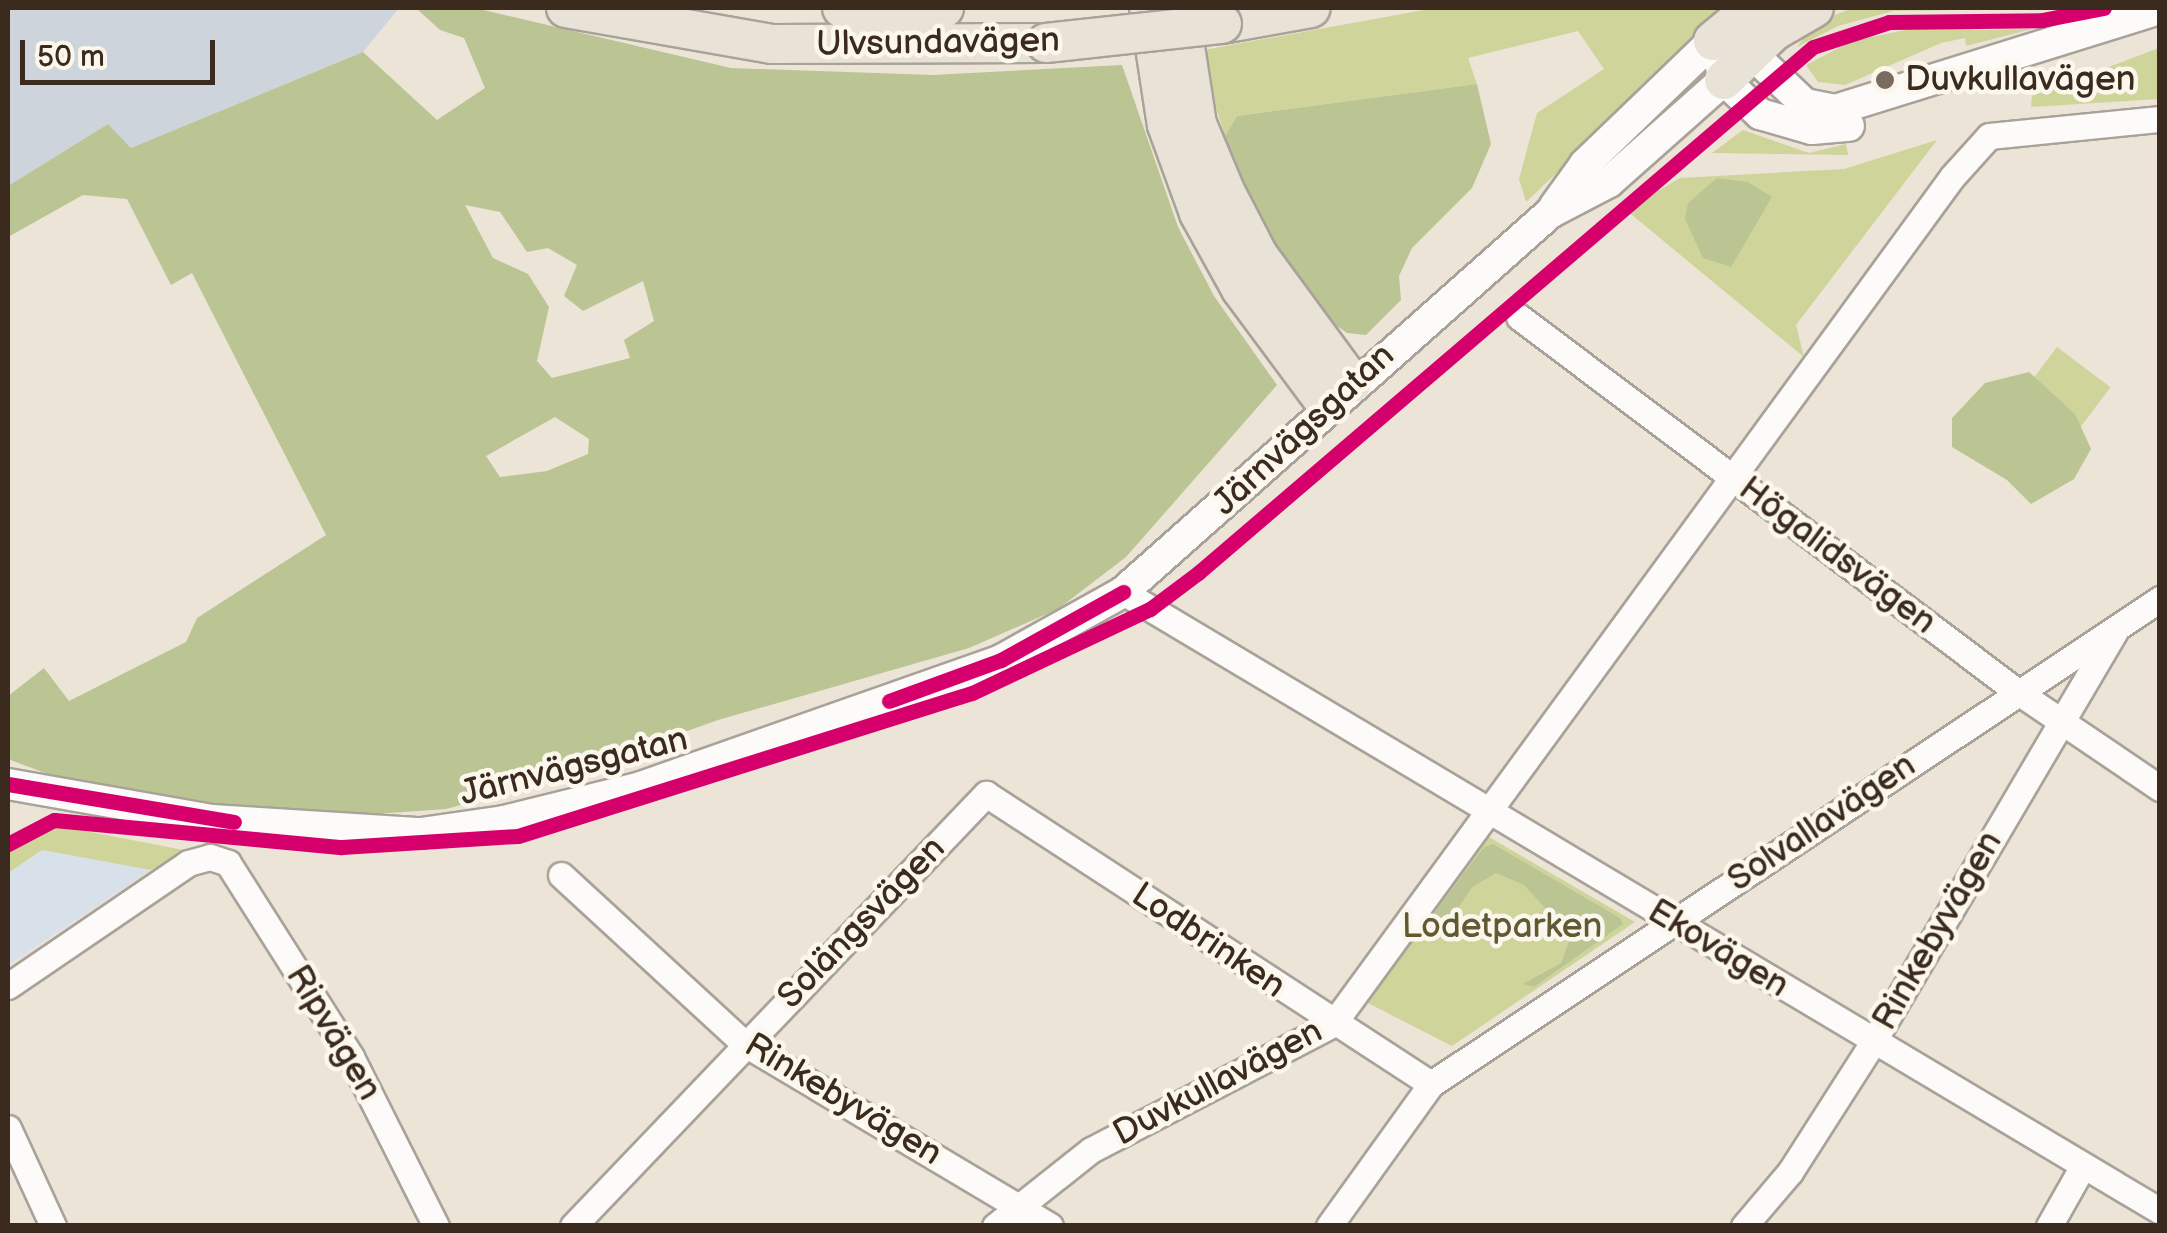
<!DOCTYPE html>
<meta charset="utf-8">
<style>
body{margin:0}
#map{position:relative;width:2167px;height:1233px;overflow:hidden;background:#ece4d7;font-family:"Balsamiq Sans",sans-serif}
div>[style]{position:absolute}
[style*='--x']{left:calc(var(--x)*1px);top:calc(var(--y)*1px);width:calc(var(--w)*1px);rotate:calc(var(--a)*1deg)}
.built>*{inset:0;background:#d8e0ea}
.industrial>*{inset:0;background:#ced4db}
.green>*{inset:0;background:#cfd49a;transform-origin:0 0}
.forest>*{inset:0;background:#bac593}
.roads{filter:drop-shadow(2px 0 #a9a299) drop-shadow(-2px 0 #a9a299) drop-shadow(0 2px #a9a299) drop-shadow(0 -2px #a9a299)}
.minor>*{height:25px;margin:-12.5px;padding:0 12.5px;transform-origin:12.5px;border-radius:12.5px;background:#fcfbf9}
.tertiary>*{height:30px;margin:-15px;padding:0 15px;transform-origin:15px;border-radius:15px;background:#fcfbf9}
.primary>*{height:38px;margin:-19px;padding:0 19px;transform-origin:19px;border-radius:19px;background:#e9e2d6}
.bridges{filter:drop-shadow(2px 0 #a9a299) drop-shadow(-2px 0 #a9a299) drop-shadow(0 2px #a9a299) drop-shadow(0 -2px #a9a299)}
.primary-bridge>*{height:38px;margin:-19px;padding:0 19px;transform-origin:19px;border-radius:19px;background:#e9e2d6}
.cycleway>*{height:15px;margin:-7.5px;padding:0 7.5px;transform-origin:7.5px;border-radius:7.5px;background:#d6006c}
.dots>*{width:28px;height:28px;translate:-50% -50%;box-sizing:border-box;border:5px solid #fbf7ec;border-radius:50%}
span{translate:-50% -50%;white-space:nowrap;text-align:center;line-height:1.15;-webkit-text-stroke:9px #fbf7ec;paint-order:stroke}
.street-label{font-size:35px;color:#3b2a1e}
.poi-label{font-size:35px;color:#3b2a1e}
.left{translate:0 -50%;text-align:left}
.park-label{font-size:35px;color:#605934}
.frame{position:absolute;inset:0;border:10px solid #3b2a1e;pointer-events:none}
.scale{position:absolute;left:20px;top:40px;width:195px;height:45px;box-sizing:border-box;border:5px solid #3b2a1e;border-top:0;padding-left:12px;font-size:30px;line-height:35px;white-space:nowrap;color:#3b2a1e;-webkit-text-stroke:8px #fbf7ec;paint-order:stroke}
</style>
<div id="map">
<div class="built">
<div style="clip-path:polygon(42px 850px,151px 870px,8px 965px,8px 873px)"></div>
</div>
<div class="industrial">
<div style="clip-path:polygon(8px 8px,399px 8px,363px 52px,131px 148px,108px 124px,8px 186px)"></div>
</div>
<div class="green">
<div style="clip-path:polygon(1435px 8px,1730px 8px,1526px 202px,1519px 179px,1537px 113px,1604px 69px,1578px 31px,1468px 58px,1477px 84px,1237px 116px,1225px 136px,1198px 51px)"></div>
<div style="clip-path:polygon(1853px 8px,2075px 8px,1893px 11px,1838px 26px,1797px 47px,1816px 22px)"></div>
<div style="clip-path:polygon(1915px 28px,1985px 30px,2032px 29px,1966px 46px,1965px 38px,1941px 43px,1845px 85px,1818px 82px,1806px 65px,1852px 41px)"></div>
<div style="clip-path:polygon(2159px 48px,2159px 99px,2031px 107px,2032px 96px)"></div>
<div style="clip-path:polygon(1743px 130px,1809px 153px,1846px 144px,1848px 155px,1712px 153px)"></div>
<div style="clip-path:polygon(1937px 140px,1796px 325px,1804px 357px,1626px 210px,1680px 178px,1844px 169px)"></div>
<div style="left:2057px;top:347px;width:67px;height:87px;rotate:37deg"></div>
<div style="clip-path:polygon(59px 826px,189px 851px,151px 870px,42px 850px,8px 873px,8px 852px)"></div>
<div style="clip-path:polygon(1482px 833px,1635px 922px,1452px 1046px,1362px 1000px)"></div>
</div>
<div class="forest">
<div style="clip-path:polygon(evenodd,416px 8px,475px 8px,731px 68px,932px 75px,1122px 65px,1178px 227px,1214px 296px,1277px 385px,1126px 557px,1058px 609px,969px 648px,718px 720px,544px 782px,446px 809px,333px 817px,153px 799px,77px 785px,8px 759px,8px 696px,44px 668px,69px 701px,186px 642px,197px 618px,326px 535px,192px 273px,171px 285px,127px 199px,83px 195px,8px 237px,8px 186px,108px 124px,131px 148px,363px 52px,437px 120px,485px 88px,464px 38px,440px 30px,416px 8px,465px 205px,500px 212px,527px 252px,548px 248px,577px 265px,564px 296px,583px 311px,643px 281px,654px 321px,624px 340px,630px 358px,552px 378px,537px 361px,549px 307px,528px 274px,493px 258px,465px 205px,416px 8px,555px 417px,589px 439px,588px 454px,547px 471px,500px 477px,486px 456px,555px 417px)"></div>
<div style="clip-path:polygon(1477px 84px,1491px 144px,1472px 188px,1412px 248px,1399px 276px,1401px 300px,1366px 335px,1347px 333px,1323px 316px,1258px 217px,1225px 136px,1237px 116px)"></div>
<div style="clip-path:polygon(1717px 178px,1748px 182px,1772px 197px,1731px 267px,1703px 258px,1685px 219px,1688px 203px)"></div>
<div style="clip-path:polygon(2029px 372px,2075px 414px,2091px 449px,2074px 479px,2031px 504px,2007px 480px,1952px 447px,1952px 418px,1985px 383px)"></div>
<div style="clip-path:polygon(1493px 844px,1620px 918px,1623px 924px,1534px 987px,1523px 984px,1561px 963px,1571px 936px,1524px 885px,1496px 873px,1472px 887px,1437px 940px,1418px 934px,1484px 847px)"></div>
</div>
<div class="roads">
<div class="minor">
<div style="--x:1519;--y:317;--w:621;--a:36.94"></div>
<div style="--x:2015;--y:690;--w:175;--a:34.1"></div>
<div style="--x:1123;--y:592;--w:1208;--a:30.83"></div>
<div style="--x:561;--y:875;--w:250;--a:42.6"></div>
<div style="--x:745;--y:1044;--w:355;--a:30.8"></div>
<div style="--x:8;--y:986;--w:218;--a:-34.3"></div>
<div style="--x:188;--y:863;--w:23;--a:-15"></div>
<div style="--x:210;--y:857;--w:19;--a:18"></div>
<div style="--x:228;--y:863;--w:230;--a:57.6"></div>
<div style="--x:351;--y:1057;--w:189;--a:63.3"></div>
<div style="--x:8;--y:1128;--w:108;--a:65.3"></div>
<div style="--x:573;--y:1226;--w:598;--a:-46.29"></div>
<div style="--x:986;--y:794;--w:531;--a:33.09"></div>
<div style="--x:995;--y:1226;--w:122;--a:-38.4"></div>
<div style="--x:1091;--y:1150;--w:273;--a:-27.5"></div>
<div style="--x:1333;--y:1024;--w:1049;--a:-53.84"></div>
<div style="--x:1952;--y:177;--w:55;--a:-47.9"></div>
<div style="--x:1989;--y:136;--w:172;--a:-5.7"></div>
<div style="--x:1329;--y:1226;--w:175;--a:-54.3"></div>
<div style="--x:1431;--y:1084;--w:876;--a:-33.64"></div>
<div style="--x:1744;--y:1226;--w:71;--a:-49.6"></div>
<div style="--x:1790;--y:1172;--w:154;--a:-57.4"></div>
<div style="--x:1873;--y:1042;--w:475;--a:-59.5"></div>
<div style="--x:2049;--y:1226;--w:69;--a:-60.5"></div>
</div>
<div class="tertiary">
<div style="--x:1731;--y:46;--w:21;--a:19"></div>
<div style="--x:1751;--y:53;--w:74;--a:43.4"></div>
<div style="--x:1805;--y:104;--w:31;--a:11"></div>
<div style="--x:1835;--y:110;--w:340;--a:-17.3"></div>
<div style="--x:1720;--y:63;--w:17;--a:77"></div>
<div style="--x:1724;--y:80;--w:50;--a:43.4"></div>
<div style="--x:1760;--y:114;--w:54;--a:16.1"></div>
<div style="--x:1812;--y:129;--w:37;--a:-5"></div>
<div style="--x:1554;--y:207;--w:53;--a:-54.2"></div>
<div style="--x:1585;--y:164;--w:178;--a:-43.9"></div>
<div style="--x:8;--y:784;--w:207;--a:10"></div>
<div style="--x:212;--y:820;--w:209;--a:3.6"></div>
<div style="--x:421;--y:833;--w:84;--a:-8.2"></div>
<div style="--x:504;--y:821;--w:141;--a:-13.9"></div>
<div style="--x:641;--y:787;--w:382;--a:-19.4"></div>
<div style="--x:1001;--y:660;--w:140;--a:-29.1"></div>
<div style="--x:1123;--y:592;--w:571;--a:-41.59"></div>
<div style="--x:1550;--y:213;--w:67;--a:-27.7"></div>
<div style="--x:1609;--y:182;--w:154;--a:-41.6"></div>
</div>
<div class="primary">
<div style="--x:566;--y:8;--w:209;--a:9.9"></div>
<div style="--x:772;--y:44;--w:274;--a:-0.2"></div>
<div style="--x:842;--y:8;--w:102;--a:0"></div>
<div style="--x:1149;--y:8;--w:118;--a:81.3"></div>
<div style="--x:1167;--y:125;--w:94;--a:70"></div>
<div style="--x:1199;--y:213;--w:87;--a:61.1"></div>
<div style="--x:1241;--y:289;--w:144;--a:53.4"></div>
<div style="--x:1179;--y:8;--w:117;--a:81.2"></div>
<div style="--x:1197;--y:124;--w:73;--a:67.3"></div>
<div style="--x:1225;--y:191;--w:72;--a:62.7"></div>
<div style="--x:1258;--y:255;--w:159;--a:53.7"></div>
<div style="--x:1222;--y:24;--w:90;--a:-10.2"></div>
<div style="--x:1713;--y:41;--w:52;--a:-39.5"></div>
<div style="--x:1724;--y:80;--w:70;--a:-44.4"></div>
<div style="--x:1774;--y:31;--w:46;--a:-29.9"></div>
</div>
</div>
<div class="bridges">
<div class="primary-bridge">
<div style="--x:1046;--y:43;--w:177;--a:-6.2"></div>
</div>
</div>
<div class="cycleway">
<div style="--x:889;--y:701;--w:119;--a:-20.1"></div>
<div style="--x:1001;--y:660;--w:140;--a:-29.1"></div>
<div style="--x:8;--y:784;--w:229;--a:9.5"></div>
<div style="--x:8;--y:844;--w:52;--a:-27.6"></div>
<div style="--x:54;--y:820;--w:289;--a:5.4"></div>
<div style="--x:342;--y:847;--w:176;--a:-3.6"></div>
<div style="--x:518;--y:836;--w:476;--a:-17.5"></div>
<div style="--x:972;--y:693;--w:197;--a:-25.3"></div>
<div style="--x:1150;--y:609;--w:60;--a:-36.9"></div>
<div style="--x:1198;--y:573;--w:809;--a:-40.54"></div>
<div style="--x:1813;--y:47;--w:80;--a:-18.2"></div>
<div style="--x:1889;--y:22;--w:153;--a:-0.7"></div>
<div style="--x:2042;--y:20;--w:63;--a:-11"></div>
</div>
<div class="dots">
<div style="left:1885px;top:80px;background:#796b5f"></div>
</div>
<div class="street-label">
<span style="left:938px;top:43px;rotate:-1deg">Ulvsundavägen</span>
<span style="left:1304px;top:430px;rotate:-43deg">Järnvägsgatan</span>
<span style="left:1837px;top:556px;rotate:37deg">Högalidsvägen</span>
<span style="left:574px;top:767px;rotate:-14deg">Järnvägsgatan</span>
<span style="left:1822px;top:823px;rotate:-34deg">Solvallavägen</span>
<span style="left:862px;top:923px;rotate:-46deg">Solängsvägen</span>
<span style="left:1938px;top:931px;rotate:-60deg">Rinkebyvägen</span>
<span style="left:1208px;top:941px;rotate:34deg">Lodbrinken</span>
<span style="left:1718px;top:949px;rotate:31deg">Ekovägen</span>
<span style="left:333px;top:1033px;rotate:59deg">Ripvägen</span>
<span style="left:1218px;top:1083px;rotate:-28deg">Duvkullavägen</span>
<span style="left:843px;top:1100px;rotate:31deg">Rinkebyvägen</span>
</div>
<div class="poi-label">
<span class="left" style="left:1905px;top:80px">Duvkullavägen</span>
</div>
<div class="park-label">
<span style="left:1502px;top:927px">Lodetparken</span>
</div>
<div class="frame"></div>
<div class="scale">50 m</div>
</div>
